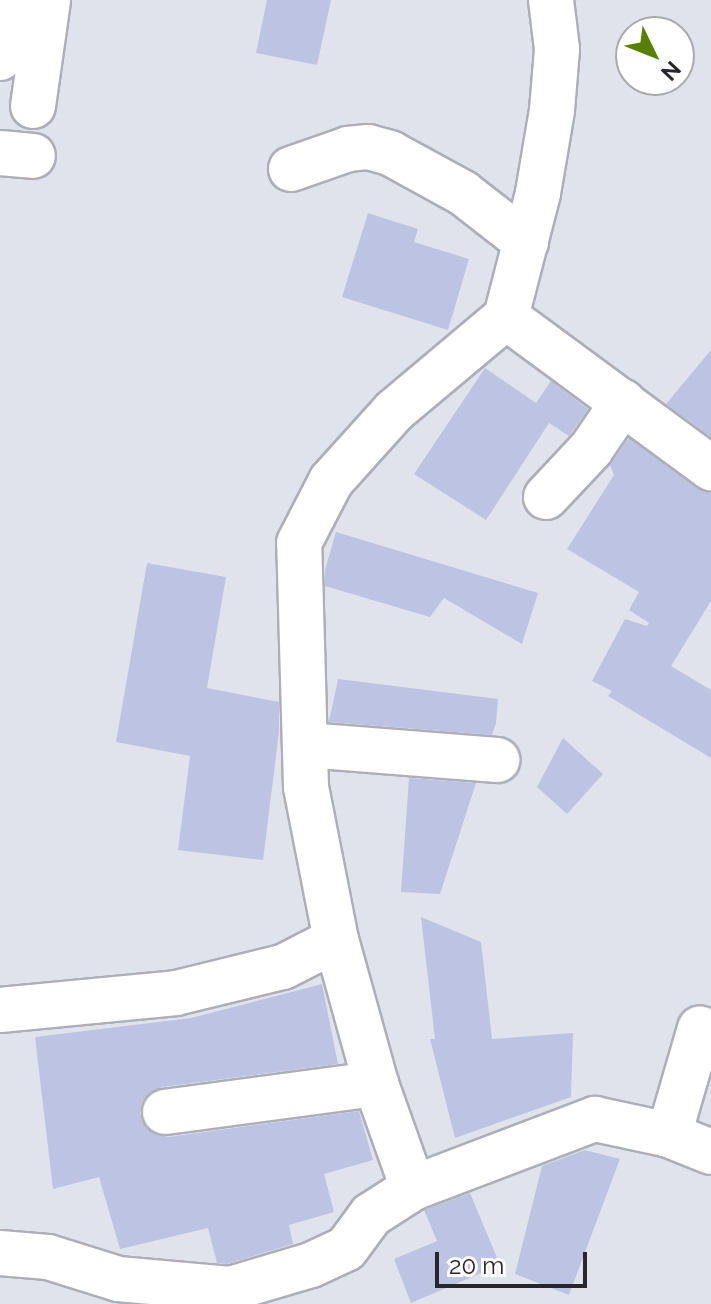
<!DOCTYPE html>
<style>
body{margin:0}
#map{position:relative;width:711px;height:1304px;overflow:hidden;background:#e1e3ec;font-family:Raleway,sans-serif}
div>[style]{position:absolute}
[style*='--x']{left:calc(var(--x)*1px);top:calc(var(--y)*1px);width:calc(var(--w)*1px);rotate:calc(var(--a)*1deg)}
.building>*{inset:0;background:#bdc3e2}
.roads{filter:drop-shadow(2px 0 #adaeb7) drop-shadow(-2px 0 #adaeb7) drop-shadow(0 2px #adaeb7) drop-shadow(0 -2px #adaeb7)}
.minor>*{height:44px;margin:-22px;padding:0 22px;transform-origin:22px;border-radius:22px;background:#fff}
span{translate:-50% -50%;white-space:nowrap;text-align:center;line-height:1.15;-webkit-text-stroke:7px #fff;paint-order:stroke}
.north{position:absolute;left:615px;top:16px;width:80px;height:80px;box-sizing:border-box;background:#fff;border:2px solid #a9a9aa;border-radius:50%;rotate:133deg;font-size:22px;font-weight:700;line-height:32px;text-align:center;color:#27272b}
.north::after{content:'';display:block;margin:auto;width:28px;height:36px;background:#578001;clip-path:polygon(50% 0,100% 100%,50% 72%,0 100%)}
.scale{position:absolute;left:435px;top:1252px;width:152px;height:36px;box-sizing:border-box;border:4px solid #27272b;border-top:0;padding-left:10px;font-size:24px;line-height:28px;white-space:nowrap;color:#27272b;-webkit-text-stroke:6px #fff;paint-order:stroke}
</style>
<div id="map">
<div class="building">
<div style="clip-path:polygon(267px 0,331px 0,317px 65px,256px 53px)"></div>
<div style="clip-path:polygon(368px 213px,418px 229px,414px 242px,469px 259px,448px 330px,342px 297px)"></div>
<div style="clip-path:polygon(711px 350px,711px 437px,666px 404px)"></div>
<div style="clip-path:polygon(485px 368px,536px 403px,551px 381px,588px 409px,569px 436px,549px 423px,486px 520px,414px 474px)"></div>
<div style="clip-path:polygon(629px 438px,696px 488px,711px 493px,711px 601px,671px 666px,711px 690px,711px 758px,608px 696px,612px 691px,592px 681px,625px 619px,647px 626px,649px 623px,629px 610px,639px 592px,567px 549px,614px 475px,610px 465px)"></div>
<div style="clip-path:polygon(336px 532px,538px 593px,522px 644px,444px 598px,430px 617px,325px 586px,325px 570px)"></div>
<div style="clip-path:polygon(147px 563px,226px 577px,207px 688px,279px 702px,279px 732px,263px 860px,178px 850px,190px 756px,116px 742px)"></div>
<div style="clip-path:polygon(338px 679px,498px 699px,496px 723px,492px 735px,329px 722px)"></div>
<div style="clip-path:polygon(563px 738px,603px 774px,567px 814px,537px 787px)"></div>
<div style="clip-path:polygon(409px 778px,476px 783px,440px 894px,401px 892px)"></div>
<div style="clip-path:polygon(421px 917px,481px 942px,492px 1039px,573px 1033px,571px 1097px,455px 1138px,430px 1039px,435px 1039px)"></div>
<div style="clip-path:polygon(322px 984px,338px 1064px,162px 1087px,149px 1093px,142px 1102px,140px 1114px,146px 1128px,156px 1135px,168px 1137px,359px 1111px,373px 1160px,324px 1174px,334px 1212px,289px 1225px,293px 1244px,227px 1264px,217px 1263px,208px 1228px,120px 1249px,99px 1177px,53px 1189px,35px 1037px,191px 1018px)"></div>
<div style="clip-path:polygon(585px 1150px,620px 1159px,569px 1295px,515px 1274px,542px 1166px)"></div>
<div style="clip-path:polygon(470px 1193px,500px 1265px,411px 1303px,394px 1259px,437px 1241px,424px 1210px)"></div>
</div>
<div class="roads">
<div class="minor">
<div style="--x:0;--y:58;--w:58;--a:-83.1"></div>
<div style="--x:33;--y:106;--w:107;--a:-81.9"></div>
<div style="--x:0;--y:153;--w:33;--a:5"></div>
<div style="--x:291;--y:169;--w:60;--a:-19.3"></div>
<div style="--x:348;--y:149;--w:20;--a:-6"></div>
<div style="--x:368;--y:147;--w:23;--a:15"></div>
<div style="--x:390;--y:153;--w:83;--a:28.7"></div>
<div style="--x:463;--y:193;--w:80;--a:37.9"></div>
<div style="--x:506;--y:317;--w:255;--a:36.4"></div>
<div style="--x:546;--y:497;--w:66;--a:-46.8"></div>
<div style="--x:591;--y:449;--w:57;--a:-55.8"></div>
<div style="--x:306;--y:745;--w:192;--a:4.5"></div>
<div style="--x:0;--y:1010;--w:177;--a:-5.5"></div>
<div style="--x:176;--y:993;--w:110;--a:-13.7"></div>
<div style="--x:283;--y:967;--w:59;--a:-27"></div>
<div style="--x:165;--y:1112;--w:213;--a:-7.6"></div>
<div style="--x:669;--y:1135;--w:111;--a:-73.8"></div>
<div style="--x:413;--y:1188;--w:110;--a:-109.6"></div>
<div style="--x:376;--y:1084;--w:149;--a:-105.5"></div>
<div style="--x:336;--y:940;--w:156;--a:-101.1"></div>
<div style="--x:306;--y:787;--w:244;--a:-91.6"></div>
<div style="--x:299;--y:543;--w:70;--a:-62.7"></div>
<div style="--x:331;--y:481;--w:94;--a:-48"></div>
<div style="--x:394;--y:411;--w:146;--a:-40"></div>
<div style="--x:506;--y:317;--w:128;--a:-75.5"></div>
<div style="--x:538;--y:193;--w:84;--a:-80.4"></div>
<div style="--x:552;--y:110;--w:61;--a:-85.3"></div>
<div style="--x:557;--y:49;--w:49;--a:-97"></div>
<div style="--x:0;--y:1253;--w:48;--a:4.8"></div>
<div style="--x:48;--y:1257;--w:73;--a:17.4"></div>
<div style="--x:118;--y:1279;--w:112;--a:5.1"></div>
<div style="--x:230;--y:1289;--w:84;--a:-16.5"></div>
<div style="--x:311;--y:1265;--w:38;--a:-25"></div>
<div style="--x:346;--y:1249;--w:42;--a:-53.7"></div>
<div style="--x:371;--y:1215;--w:50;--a:-32.7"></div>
<div style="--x:413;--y:1188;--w:195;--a:-20.8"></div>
<div style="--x:595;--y:1119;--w:76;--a:12.2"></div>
<div style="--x:669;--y:1135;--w:45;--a:22"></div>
</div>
</div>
<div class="north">N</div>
<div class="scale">20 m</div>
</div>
